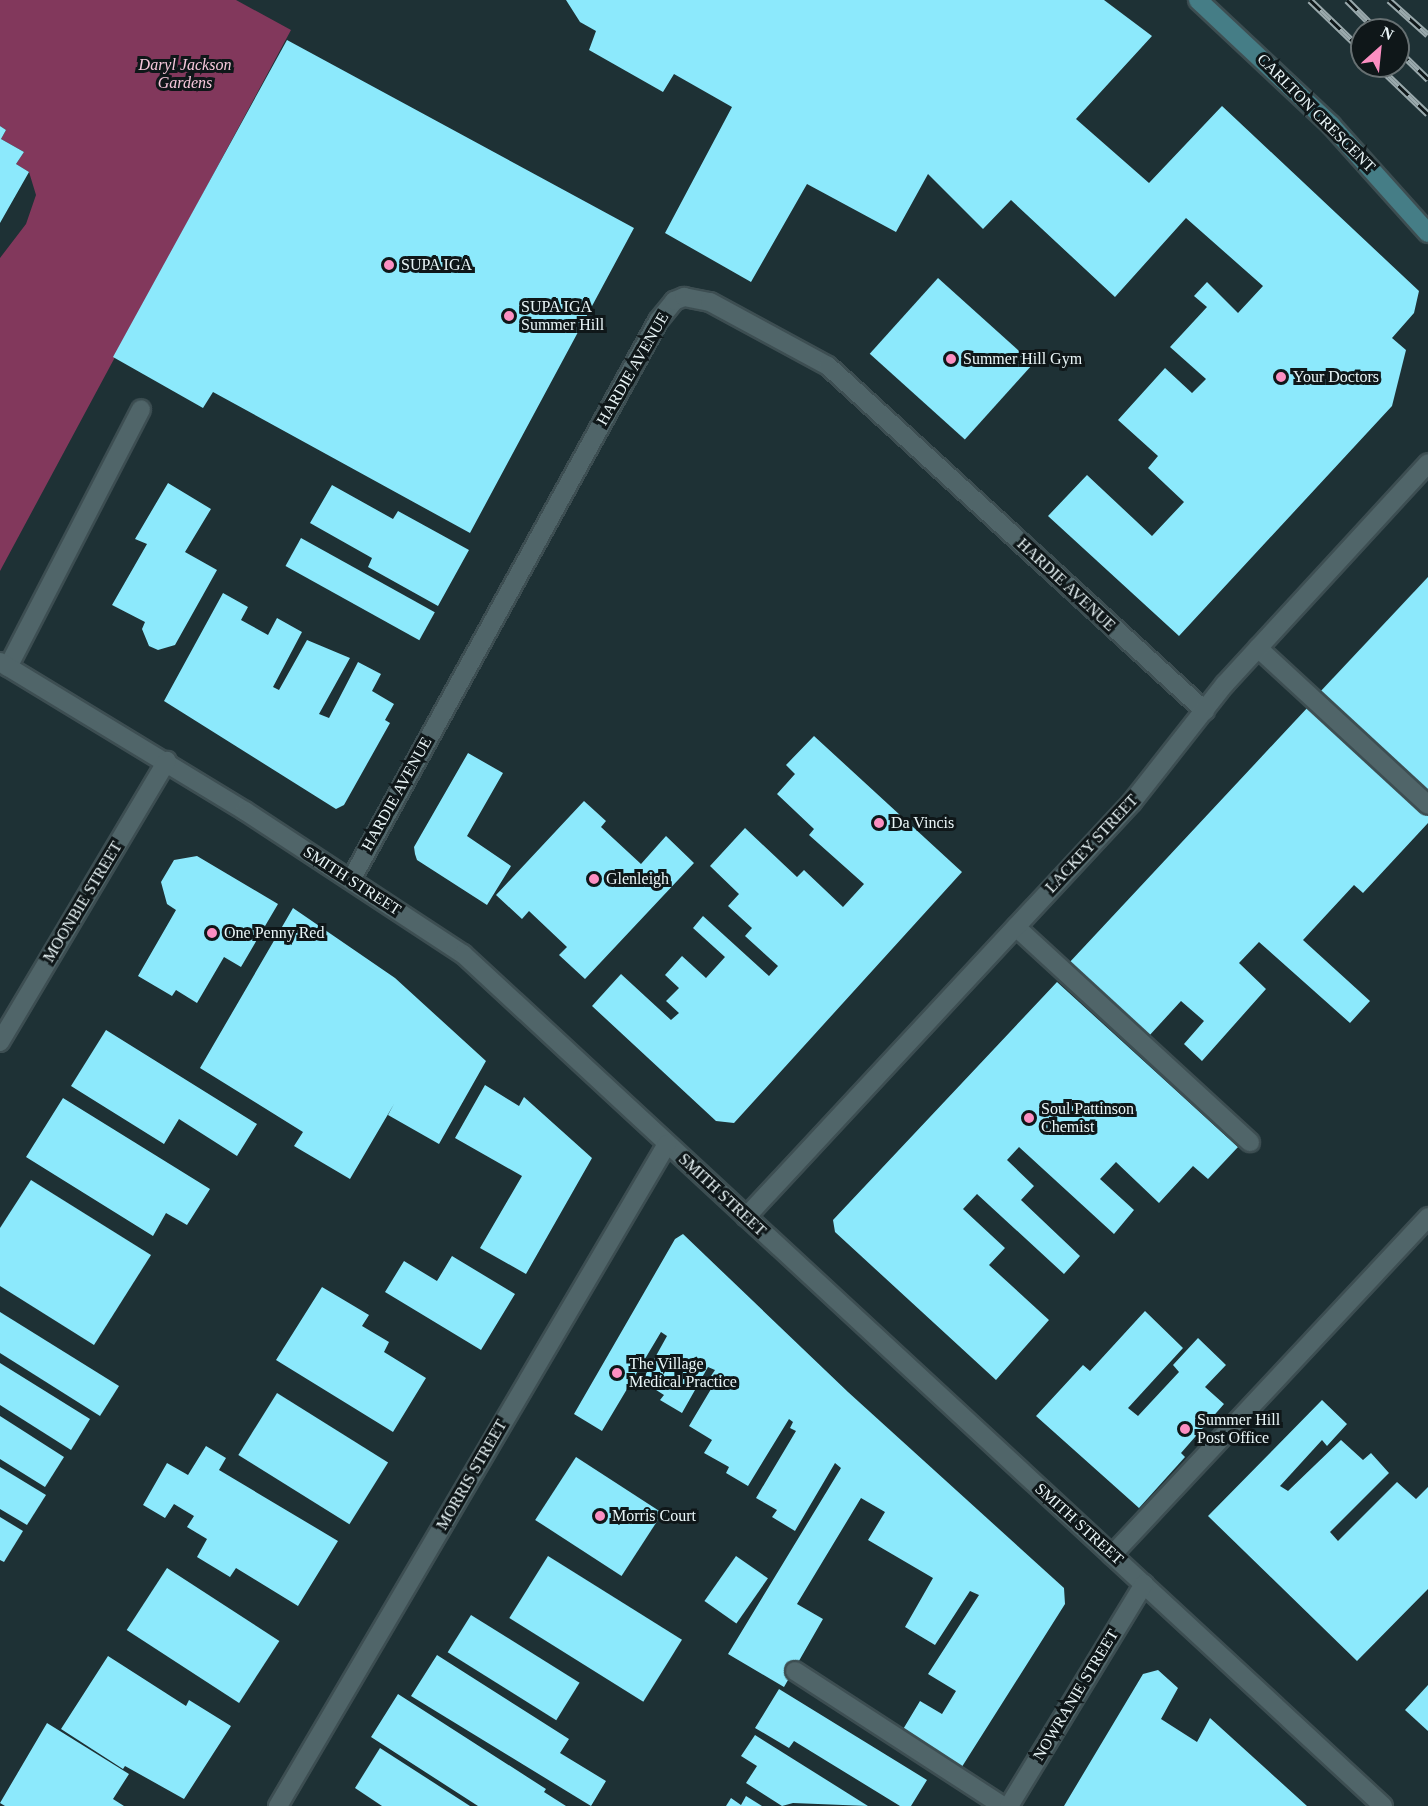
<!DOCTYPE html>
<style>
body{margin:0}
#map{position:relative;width:1428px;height:1806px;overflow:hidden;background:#1e3135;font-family:"Times New Roman",serif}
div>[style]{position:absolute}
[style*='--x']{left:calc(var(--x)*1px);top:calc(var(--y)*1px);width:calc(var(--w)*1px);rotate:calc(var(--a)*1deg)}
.green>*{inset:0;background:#82385c}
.building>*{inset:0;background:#8ce9fc;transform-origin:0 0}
.roads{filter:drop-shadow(2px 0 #3d4e52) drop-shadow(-2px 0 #3d4e52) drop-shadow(0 2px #3d4e52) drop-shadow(0 -2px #3d4e52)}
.lane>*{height:18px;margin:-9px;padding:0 9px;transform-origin:9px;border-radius:9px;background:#506569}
.street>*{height:18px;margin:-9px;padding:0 9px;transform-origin:9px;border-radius:9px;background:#506569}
.secondary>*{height:18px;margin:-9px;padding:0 9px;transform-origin:9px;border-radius:9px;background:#457d86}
.rail>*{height:7px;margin-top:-3.5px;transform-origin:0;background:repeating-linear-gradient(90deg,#0f1719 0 14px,#9aa9ac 0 28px);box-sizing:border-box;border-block:2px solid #9aa9ac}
.dots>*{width:16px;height:16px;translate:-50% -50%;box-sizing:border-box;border:3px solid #0f1719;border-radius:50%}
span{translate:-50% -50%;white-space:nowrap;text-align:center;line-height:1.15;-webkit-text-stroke:6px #0f1719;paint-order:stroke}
.park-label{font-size:16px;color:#f7c8dc;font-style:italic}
.street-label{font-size:16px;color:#eaf6f8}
.poi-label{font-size:16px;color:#eaf6f8}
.left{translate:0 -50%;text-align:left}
.north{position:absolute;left:1350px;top:18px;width:60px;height:60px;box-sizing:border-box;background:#0f1719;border:2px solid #677072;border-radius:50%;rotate:27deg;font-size:16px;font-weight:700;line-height:24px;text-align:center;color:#eaf6f8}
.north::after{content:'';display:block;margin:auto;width:21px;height:27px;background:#fc8fc2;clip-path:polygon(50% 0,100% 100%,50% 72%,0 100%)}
</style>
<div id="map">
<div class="green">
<div style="clip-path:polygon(0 0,236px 0,291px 30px,0 571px,0 258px,26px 224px,36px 195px,29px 172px,16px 164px,24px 152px,1px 139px,6px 130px,0 126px)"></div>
</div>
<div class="building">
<div style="clip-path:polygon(566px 0,1104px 0,1152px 36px,1076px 119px,1149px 183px,1222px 106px,1419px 291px,1414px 313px,1392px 338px,1406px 350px,1392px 406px,1179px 636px,1048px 516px,1087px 475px,1152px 536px,1184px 502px,1148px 468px,1158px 456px,1118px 420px,1165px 368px,1192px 393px,1206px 379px,1170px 347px,1207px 307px,1194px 296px,1207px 282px,1238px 313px,1263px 286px,1186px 218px,1115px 297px,1011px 200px,983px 229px,928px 174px,896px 232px,807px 184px,751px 282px,665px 233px,732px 107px,674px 74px,663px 92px,589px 50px,596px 31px,580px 22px)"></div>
<div style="clip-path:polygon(287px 40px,634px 228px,470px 533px,213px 392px,203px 408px,113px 357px)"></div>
<div style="clip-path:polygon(0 126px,6px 130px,1px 139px,24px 152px,16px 164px,29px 172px,0 223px)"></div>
<div style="left:938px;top:278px;width:128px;height:102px;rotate:42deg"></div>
<div style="clip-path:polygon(168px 483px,211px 509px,185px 552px,217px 570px,175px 645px,158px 650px,149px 646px,142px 629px,145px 622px,112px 605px,147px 544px,135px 539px)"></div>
<div style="clip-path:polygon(332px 485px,393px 519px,398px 511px,469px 550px,438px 606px,368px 567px,372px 558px,310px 523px)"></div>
<div style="left:301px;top:538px;width:153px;height:32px;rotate:29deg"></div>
<div style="clip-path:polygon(1428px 577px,1428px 791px,1319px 693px)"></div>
<div style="clip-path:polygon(223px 593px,248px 607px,241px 620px,268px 635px,277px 618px,302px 632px,273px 687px,279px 690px,307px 640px,350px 658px,319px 714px,329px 718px,358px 662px,381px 674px,372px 691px,394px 704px,385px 720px,390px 723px,344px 805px,336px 809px,164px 701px)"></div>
<div style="clip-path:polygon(1309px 706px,1428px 816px,1428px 823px,1363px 893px,1354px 885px,1303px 940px,1370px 1001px,1350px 1023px,1259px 942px,1239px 963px,1266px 989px,1202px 1061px,1184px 1044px,1204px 1021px,1181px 1001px,1148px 1037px,1068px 964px)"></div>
<div style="clip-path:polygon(814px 736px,962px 872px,734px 1123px,716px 1121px,592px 1006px,621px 974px,671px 1020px,679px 1013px,666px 1001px,679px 988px,665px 975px,682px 956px,706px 978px,725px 957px,693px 928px,703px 916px,769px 976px,778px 966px,745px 936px,752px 928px,728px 906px,739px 894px,710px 866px,745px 828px,797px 877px,804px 870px,843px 907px,864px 884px,809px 835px,814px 829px,777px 794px,795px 774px,786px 765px)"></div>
<div style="clip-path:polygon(468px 753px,503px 773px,467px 836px,511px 866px,487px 905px,417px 860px,415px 854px,414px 847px)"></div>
<div style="clip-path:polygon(584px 801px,606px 821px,601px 827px,641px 864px,666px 836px,694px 863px,585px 979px,559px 955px,567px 947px,529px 911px,522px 919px,496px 895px)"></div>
<div style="clip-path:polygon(197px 856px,278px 904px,241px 967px,224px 957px,197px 1003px,176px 990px,172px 996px,138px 976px,176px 910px,167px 904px,161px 882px,174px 860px)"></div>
<div style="clip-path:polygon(293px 908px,395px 978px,486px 1061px,439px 1144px,388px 1115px,394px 1104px,350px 1179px,294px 1146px,303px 1132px,200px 1068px)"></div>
<div style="clip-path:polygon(1057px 982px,1238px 1147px,1208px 1179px,1193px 1166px,1159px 1203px,1116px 1162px,1100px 1179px,1134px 1210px,1114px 1234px,1019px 1147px,1007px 1160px,1034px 1186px,1021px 1200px,1080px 1256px,1064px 1274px,977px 1194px,963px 1209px,1005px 1248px,989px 1265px,1049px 1320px,996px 1380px,835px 1232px,833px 1220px)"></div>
<div style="clip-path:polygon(106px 1030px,257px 1124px,237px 1156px,179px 1119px,164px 1144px,71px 1086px)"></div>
<div style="clip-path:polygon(485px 1085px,519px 1106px,524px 1097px,592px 1158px,526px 1274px,480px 1248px,522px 1176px,455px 1138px)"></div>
<div style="clip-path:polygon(63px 1098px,210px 1189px,187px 1225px,166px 1213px,153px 1236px,26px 1157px)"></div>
<div style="clip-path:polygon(31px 1180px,151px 1255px,94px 1345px,0 1286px,0 1228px)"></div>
<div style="clip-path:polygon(683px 1234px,848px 1392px,1064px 1588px,1065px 1604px,958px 1773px,902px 1731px,920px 1701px,942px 1714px,956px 1691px,928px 1674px,979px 1595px,970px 1591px,935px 1645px,905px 1627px,933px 1578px,868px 1540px,885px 1512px,861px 1498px,797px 1604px,823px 1619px,784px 1687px,728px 1654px,841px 1468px,835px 1463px,795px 1531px,772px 1517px,777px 1510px,756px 1498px,796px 1431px,790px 1428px,793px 1422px,789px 1419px,748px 1486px,726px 1473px,729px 1467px,704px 1453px,712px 1440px,689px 1426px,717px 1379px,711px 1376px,715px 1370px,708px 1367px,682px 1413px,660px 1400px,664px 1395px,642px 1381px,667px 1336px,661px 1332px,602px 1431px,574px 1414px,675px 1239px)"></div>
<div style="clip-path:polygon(452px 1256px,515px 1294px,481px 1350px,385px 1292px,404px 1261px,437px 1281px)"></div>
<div style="clip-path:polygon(322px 1287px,369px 1315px,362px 1326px,389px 1342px,384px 1352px,426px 1378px,393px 1432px,276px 1360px)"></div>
<div style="clip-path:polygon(1145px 1311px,1183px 1348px,1128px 1408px,1138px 1416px,1179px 1372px,1173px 1365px,1198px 1338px,1226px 1365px,1205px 1387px,1224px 1404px,1181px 1453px,1185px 1457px,1139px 1508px,1036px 1416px,1083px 1365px,1090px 1371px)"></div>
<div style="clip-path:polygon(0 1312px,119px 1386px,100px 1416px,0 1353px)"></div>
<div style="clip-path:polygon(0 1363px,90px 1419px,71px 1450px,0 1405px)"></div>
<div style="left:277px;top:1393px;width:131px;height:73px;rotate:32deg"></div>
<div style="clip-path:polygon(1322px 1400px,1347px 1424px,1327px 1446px,1322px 1440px,1280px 1486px,1288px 1491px,1341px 1440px,1363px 1460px,1371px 1453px,1389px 1473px,1330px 1532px,1338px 1541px,1397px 1482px,1416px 1499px,1428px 1487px,1428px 1589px,1357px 1661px,1208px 1516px)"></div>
<div style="clip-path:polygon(0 1416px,64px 1457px,45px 1487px,0 1459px)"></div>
<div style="clip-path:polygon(206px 1446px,226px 1458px,219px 1470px,338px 1541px,298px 1606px,236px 1568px,230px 1577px,197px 1557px,207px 1539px,187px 1527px,194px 1516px,174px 1504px,165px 1518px,143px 1505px,167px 1463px,188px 1475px)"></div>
<div style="left:576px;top:1457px;width:103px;height:75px;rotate:33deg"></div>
<div style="clip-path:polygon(0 1467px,46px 1495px,27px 1525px,0 1509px)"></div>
<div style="clip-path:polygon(0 1517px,23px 1531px,4px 1562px,0 1560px)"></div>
<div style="left:548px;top:1556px;width:158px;height:73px;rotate:32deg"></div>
<div style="left:736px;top:1556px;width:39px;height:55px;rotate:35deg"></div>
<div style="left:167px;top:1568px;width:134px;height:74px;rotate:33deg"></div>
<div style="left:471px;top:1615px;width:128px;height:44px;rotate:32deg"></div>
<div style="clip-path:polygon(437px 1655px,569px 1739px,560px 1753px,606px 1781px,591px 1806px,411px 1696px)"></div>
<div style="clip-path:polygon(108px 1656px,186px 1706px,189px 1700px,231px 1726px,184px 1799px,125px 1766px,123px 1769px,61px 1729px)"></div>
<div style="clip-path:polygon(1158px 1670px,1178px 1688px,1161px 1719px,1197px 1742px,1210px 1718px,1307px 1806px,1064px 1806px,1143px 1674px)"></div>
<div style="clip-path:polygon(1428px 1685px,1428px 1731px,1405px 1710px)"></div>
<div style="clip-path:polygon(779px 1689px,927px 1780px,911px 1806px,900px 1806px,794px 1741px,789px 1748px,755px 1728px)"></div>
<div style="clip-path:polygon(398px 1694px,546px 1789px,544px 1792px,566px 1806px,478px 1806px,371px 1737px)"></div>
<div style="clip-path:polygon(47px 1723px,129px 1774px,113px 1799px,124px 1806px,5px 1806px,0 1803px)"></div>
<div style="clip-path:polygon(755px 1735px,868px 1806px,793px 1803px,782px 1806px,746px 1783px,757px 1766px,741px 1756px)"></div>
<div style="clip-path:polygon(380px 1748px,470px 1806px,382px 1806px,355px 1788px)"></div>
<div style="clip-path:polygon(746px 1796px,762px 1806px,726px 1806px,731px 1798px,741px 1805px)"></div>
</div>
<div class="roads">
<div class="lane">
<div style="--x:1258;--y:648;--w:231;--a:42.7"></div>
<div style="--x:8;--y:667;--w:290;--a:-62.7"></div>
<div style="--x:351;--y:880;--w:638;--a:-61.22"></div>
<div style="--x:658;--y:321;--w:26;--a:-51"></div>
<div style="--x:674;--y:301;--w:11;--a:-22"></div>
<div style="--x:684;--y:297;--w:26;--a:11"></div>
<div style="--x:710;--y:302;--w:134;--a:28.5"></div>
<div style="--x:828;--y:366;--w:511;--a:42.46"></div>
<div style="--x:1016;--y:927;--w:318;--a:42.6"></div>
<div style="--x:1112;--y:1555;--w:463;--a:-46.9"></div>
<div style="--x:795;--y:1671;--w:248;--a:33"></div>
</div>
<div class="street">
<div style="--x:0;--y:662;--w:287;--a:31.3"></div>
<div style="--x:245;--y:811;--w:261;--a:33.3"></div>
<div style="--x:463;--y:954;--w:1254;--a:42.8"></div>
<div style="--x:0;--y:1042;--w:327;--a:-59.3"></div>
<div style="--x:746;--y:1217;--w:567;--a:-47.07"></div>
<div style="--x:1132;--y:802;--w:150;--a:-51.8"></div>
<div style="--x:1225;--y:684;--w:300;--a:-47.4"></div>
<div style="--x:278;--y:1806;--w:768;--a:-59.56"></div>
<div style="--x:1009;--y:1806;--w:260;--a:-58.7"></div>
</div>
<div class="secondary">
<div style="--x:1198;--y:0;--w:183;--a:43.2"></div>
<div style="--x:1331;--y:125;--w:145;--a:48.1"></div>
</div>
</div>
<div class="rail">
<div style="--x:1310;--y:0;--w:72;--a:43.9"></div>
<div style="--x:1347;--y:0;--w:42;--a:45"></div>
<div style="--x:1389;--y:0;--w:52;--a:41.9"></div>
<div style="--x:1398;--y:50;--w:42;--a:44"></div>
<div style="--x:1378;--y:66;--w:69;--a:43.8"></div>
</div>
<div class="dots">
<div style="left:389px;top:265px;background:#fc8fc2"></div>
<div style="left:509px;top:316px;background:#fc8fc2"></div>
<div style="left:951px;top:359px;background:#fc8fc2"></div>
<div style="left:1281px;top:377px;background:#fc8fc2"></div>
<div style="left:879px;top:823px;background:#fc8fc2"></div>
<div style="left:594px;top:879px;background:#fc8fc2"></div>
<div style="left:212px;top:933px;background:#fc8fc2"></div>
<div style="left:1029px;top:1118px;background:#fc8fc2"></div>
<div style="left:617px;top:1373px;background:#fc8fc2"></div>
<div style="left:1185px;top:1429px;background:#fc8fc2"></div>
<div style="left:600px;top:1516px;background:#fc8fc2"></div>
</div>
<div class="park-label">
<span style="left:185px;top:74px">Daryl Jackson<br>Gardens</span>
</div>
<div class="street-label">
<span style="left:1316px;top:113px;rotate:45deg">CARLTON CRESCENT</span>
<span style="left:633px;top:369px;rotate:-60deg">HARDIE AVENUE</span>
<span style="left:1066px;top:585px;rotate:43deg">HARDIE AVENUE</span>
<span style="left:397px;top:794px;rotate:-61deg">HARDIE AVENUE</span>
<span style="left:1092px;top:844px;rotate:-47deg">LACKEY STREET</span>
<span style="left:352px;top:881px;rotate:33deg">SMITH STREET</span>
<span style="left:83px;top:902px;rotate:-59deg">MOONBIE STREET</span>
<span style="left:722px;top:1195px;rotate:43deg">SMITH STREET</span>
<span style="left:472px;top:1475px;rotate:-60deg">MORRIS STREET</span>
<span style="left:1079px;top:1524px;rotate:42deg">SMITH STREET</span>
<span style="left:1076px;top:1695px;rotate:-59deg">NOWRANIE STREET</span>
</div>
<div class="poi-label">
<span class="left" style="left:401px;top:265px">SUPA IGA</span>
<span class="left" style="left:521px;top:316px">SUPA IGA<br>Summer Hill</span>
<span class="left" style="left:963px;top:359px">Summer Hill Gym</span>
<span class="left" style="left:1293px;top:377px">Your Doctors</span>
<span class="left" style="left:891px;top:823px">Da Vincis</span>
<span class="left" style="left:606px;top:879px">Glenleigh</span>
<span class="left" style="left:224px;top:933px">One Penny Red</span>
<span class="left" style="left:1041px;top:1118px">Soul Pattinson<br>Chemist</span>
<span class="left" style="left:629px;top:1373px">The Village<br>Medical Practice</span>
<span class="left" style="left:1197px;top:1429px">Summer Hill<br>Post Office</span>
<span class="left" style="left:612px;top:1516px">Morris Court</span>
</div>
<div class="north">N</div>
</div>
